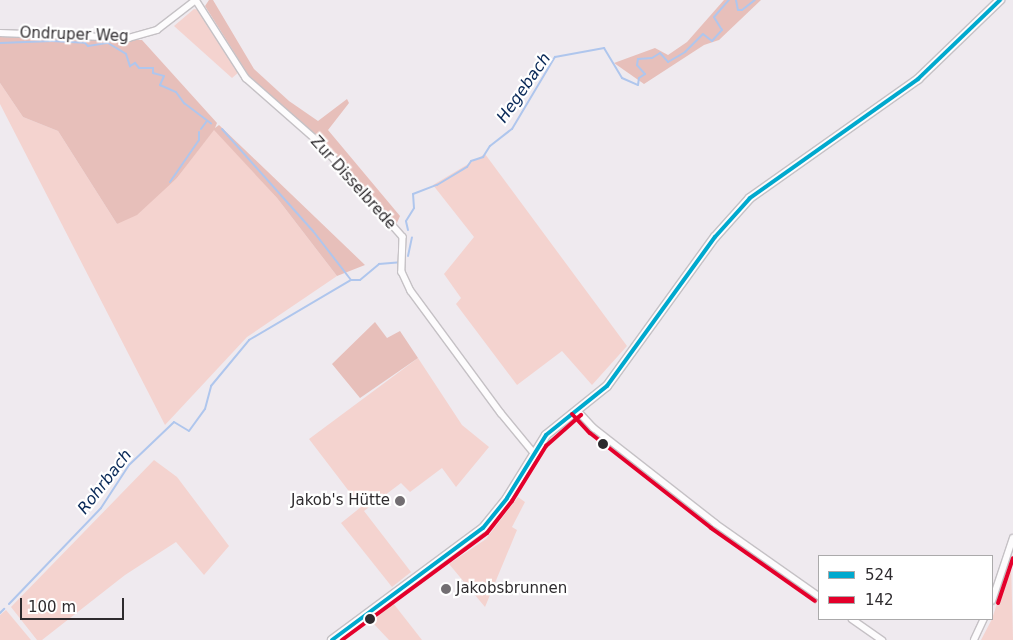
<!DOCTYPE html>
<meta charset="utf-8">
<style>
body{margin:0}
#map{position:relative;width:1013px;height:640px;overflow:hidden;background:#efeaef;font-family:"DejaVu Sans",sans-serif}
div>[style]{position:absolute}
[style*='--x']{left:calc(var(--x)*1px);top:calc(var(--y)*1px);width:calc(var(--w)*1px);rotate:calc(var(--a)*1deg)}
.green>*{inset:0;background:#f4d3cf}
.forest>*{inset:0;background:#e7bfba}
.stream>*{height:2px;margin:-1px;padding:0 1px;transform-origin:1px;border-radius:1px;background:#afc6ed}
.roads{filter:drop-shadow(1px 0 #c5c1c5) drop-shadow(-1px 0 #c5c1c5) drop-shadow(0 1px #c5c1c5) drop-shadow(0 -1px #c5c1c5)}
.street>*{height:5.5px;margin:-2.75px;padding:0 2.75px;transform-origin:2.75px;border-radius:2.75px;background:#fdfcfd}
.secondary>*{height:8px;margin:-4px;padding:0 4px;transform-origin:4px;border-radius:4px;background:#fdfcfd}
.bus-1>*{height:4px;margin:-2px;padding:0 2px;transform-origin:2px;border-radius:2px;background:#00a9ce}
.bus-2>*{height:4px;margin:-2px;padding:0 2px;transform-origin:2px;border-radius:2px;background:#e4002b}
.dots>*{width:14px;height:14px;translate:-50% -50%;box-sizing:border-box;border:2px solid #fff;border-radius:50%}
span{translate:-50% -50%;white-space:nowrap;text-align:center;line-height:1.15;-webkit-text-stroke:4.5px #fff;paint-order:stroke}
.street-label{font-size:15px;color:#2e2b2e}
.poi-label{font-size:15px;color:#2e2b2e}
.right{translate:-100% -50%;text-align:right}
.left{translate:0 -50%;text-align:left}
.water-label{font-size:16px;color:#082857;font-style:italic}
.legend{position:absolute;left:818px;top:555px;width:175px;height:65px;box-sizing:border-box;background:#fff;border:1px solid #abaaab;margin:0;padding:6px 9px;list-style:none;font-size:15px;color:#2e2b2e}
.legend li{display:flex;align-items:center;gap:10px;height:25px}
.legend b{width:25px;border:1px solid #abaaab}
.scale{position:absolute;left:20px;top:598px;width:104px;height:22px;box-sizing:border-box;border:2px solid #2e2b2e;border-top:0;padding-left:6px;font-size:15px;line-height:18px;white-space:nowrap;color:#2e2b2e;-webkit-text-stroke:4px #fff;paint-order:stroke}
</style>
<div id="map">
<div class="green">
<div style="clip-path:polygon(194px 9px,201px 10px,239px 72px,232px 78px,174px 26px)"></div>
<div style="clip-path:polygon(0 83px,23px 117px,58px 131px,117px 224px,177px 178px,214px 129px,277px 198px,337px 276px,247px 337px,165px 425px,0 104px)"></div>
<div style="clip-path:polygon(485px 154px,627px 346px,592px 385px,562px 351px,517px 385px,456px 304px,461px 298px,444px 274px,474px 237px,433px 185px)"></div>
<div style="clip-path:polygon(418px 358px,462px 425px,489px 447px,456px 487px,442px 468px,410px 492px,401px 483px,364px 511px,411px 572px,392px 587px,341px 523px,361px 507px,309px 439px)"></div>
<div style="clip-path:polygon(154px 460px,177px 477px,229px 546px,204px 575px,176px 542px,125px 575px,42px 640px,37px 640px,11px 607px)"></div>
<div style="clip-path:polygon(518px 497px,525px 502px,512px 527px,517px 530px,485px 607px,449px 564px,486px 539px)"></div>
<div style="clip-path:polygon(1011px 560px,1013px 640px,981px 640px,992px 619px)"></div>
<div style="clip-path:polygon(393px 603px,422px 640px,389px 640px,372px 622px)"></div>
<div style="clip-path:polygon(6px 610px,31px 640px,0 640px,0 615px)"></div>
</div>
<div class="forest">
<div style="clip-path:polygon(209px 0,213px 0,254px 69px,289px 101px,318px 121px,347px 99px,349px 103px,328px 130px,400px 216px,396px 225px,321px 141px,249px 76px,205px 6px)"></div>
<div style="clip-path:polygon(724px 0,761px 0,719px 40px,704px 45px,644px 84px,614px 63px,655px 48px,668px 55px,687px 42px)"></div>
<div style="clip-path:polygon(0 37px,142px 40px,217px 123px,215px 128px,219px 125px,365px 265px,337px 276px,277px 198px,214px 130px,177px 178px,137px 215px,117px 224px,58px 131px,23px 117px,0 83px)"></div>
<div style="clip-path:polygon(375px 322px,387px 338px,400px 331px,418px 358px,360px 398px,332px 364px)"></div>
</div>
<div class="stream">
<div style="--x:736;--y:0;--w:10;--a:79"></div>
<div style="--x:738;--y:10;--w:4;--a:0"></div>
<div style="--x:742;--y:10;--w:16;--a:-38"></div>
<div style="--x:0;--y:43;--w:52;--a:-2.2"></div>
<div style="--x:52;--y:41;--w:33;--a:3"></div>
<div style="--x:85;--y:43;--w:4;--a:45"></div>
<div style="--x:88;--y:46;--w:20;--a:-9"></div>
<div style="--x:108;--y:43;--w:21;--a:31"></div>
<div style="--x:126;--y:54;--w:13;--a:72"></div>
<div style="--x:130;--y:66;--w:6;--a:-31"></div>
<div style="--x:135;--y:63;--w:6;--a:51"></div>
<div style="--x:139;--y:68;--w:14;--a:0"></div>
<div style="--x:153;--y:68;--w:5;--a:90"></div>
<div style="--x:153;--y:73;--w:11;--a:15"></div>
<div style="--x:164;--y:76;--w:10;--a:114"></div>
<div style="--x:160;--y:85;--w:17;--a:24"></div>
<div style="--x:176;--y:92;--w:14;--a:54"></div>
<div style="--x:184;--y:103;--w:34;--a:37"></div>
<div style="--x:201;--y:129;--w:9;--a:-54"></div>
<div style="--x:222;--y:129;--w:137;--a:48.3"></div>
<div style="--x:313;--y:231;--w:62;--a:52.2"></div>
<div style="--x:351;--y:280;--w:9;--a:0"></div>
<div style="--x:360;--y:280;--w:25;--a:-40"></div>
<div style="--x:379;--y:264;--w:21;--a:-5"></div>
<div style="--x:170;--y:182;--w:51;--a:-55.4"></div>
<div style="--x:199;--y:140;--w:8;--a:-90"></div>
<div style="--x:408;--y:230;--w:9;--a:-103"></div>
<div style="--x:406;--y:221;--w:15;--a:-58"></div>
<div style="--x:414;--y:208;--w:14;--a:-94"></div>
<div style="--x:413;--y:194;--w:26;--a:-21"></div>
<div style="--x:437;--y:185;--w:35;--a:-31"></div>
<div style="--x:467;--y:167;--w:7;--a:-56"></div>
<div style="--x:471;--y:161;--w:13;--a:-18"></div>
<div style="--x:483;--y:157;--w:13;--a:-58"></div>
<div style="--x:490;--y:146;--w:28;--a:-38"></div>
<div style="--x:512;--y:129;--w:84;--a:-59.2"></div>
<div style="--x:555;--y:57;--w:50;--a:-10.4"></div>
<div style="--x:604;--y:48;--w:35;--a:59"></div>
<div style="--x:622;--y:78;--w:17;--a:24"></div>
<div style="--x:638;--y:85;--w:7;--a:-82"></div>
<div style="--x:639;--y:78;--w:7;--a:-34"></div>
<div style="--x:645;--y:74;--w:12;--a:-132"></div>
<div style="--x:637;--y:65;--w:6;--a:-81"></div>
<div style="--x:638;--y:59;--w:14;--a:-4"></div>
<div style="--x:652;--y:58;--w:9;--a:-32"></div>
<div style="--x:660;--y:53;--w:12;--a:48"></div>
<div style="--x:668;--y:62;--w:20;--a:-30"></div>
<div style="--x:685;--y:52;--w:25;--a:-45"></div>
<div style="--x:703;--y:34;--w:11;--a:38"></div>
<div style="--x:712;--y:41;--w:15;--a:-48"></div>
<div style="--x:722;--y:30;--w:15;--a:-122"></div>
<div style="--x:714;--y:17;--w:23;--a:-49"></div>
<div style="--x:408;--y:256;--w:19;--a:-78"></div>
<div style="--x:9;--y:604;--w:133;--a:-46.2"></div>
<div style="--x:101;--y:508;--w:51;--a:-56.9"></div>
<div style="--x:129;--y:465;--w:62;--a:-43.7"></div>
<div style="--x:174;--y:422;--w:17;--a:31"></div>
<div style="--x:189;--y:431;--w:27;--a:-54"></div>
<div style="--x:205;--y:409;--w:24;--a:-75"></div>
<div style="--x:211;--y:386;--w:60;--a:-50.4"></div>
<div style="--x:249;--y:340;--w:118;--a:-30.5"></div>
<div style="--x:0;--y:613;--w:6;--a:-45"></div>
</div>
<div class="roads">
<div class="street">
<div style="--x:196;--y:0;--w:93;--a:57.3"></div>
<div style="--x:246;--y:78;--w:98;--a:41.3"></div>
<div style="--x:320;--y:143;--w:125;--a:48.6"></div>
<div style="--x:403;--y:237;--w:35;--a:92"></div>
<div style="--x:402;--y:272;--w:21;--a:65"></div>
<div style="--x:411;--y:291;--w:152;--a:53.6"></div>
<div style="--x:501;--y:413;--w:52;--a:50.5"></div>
<div style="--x:0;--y:33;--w:129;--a:2.2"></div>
<div style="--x:129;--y:38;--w:29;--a:-16"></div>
<div style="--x:157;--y:30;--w:49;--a:-37.6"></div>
<div style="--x:577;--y:410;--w:25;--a:47"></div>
<div style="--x:594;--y:428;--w:154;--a:38.1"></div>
<div style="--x:715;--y:523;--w:127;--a:35.1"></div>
<div style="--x:992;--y:601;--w:66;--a:-71.6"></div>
<div style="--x:852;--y:619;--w:37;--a:35"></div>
<div style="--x:974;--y:640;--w:23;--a:-65"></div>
</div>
<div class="secondary">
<div style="--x:332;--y:640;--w:188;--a:-36.6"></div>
<div style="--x:483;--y:528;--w:38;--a:-51"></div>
<div style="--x:507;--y:498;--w:74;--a:-58.2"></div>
<div style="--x:546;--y:435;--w:78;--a:-38.8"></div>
<div style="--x:607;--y:386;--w:184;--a:-54.1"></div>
<div style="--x:715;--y:237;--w:52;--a:-48.1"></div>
<div style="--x:750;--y:198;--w:206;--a:-35.3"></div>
<div style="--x:918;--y:79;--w:114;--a:-43.9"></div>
</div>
</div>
<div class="bus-1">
<div style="--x:332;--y:640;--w:188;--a:-36.6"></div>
<div style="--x:483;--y:528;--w:38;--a:-51"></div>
<div style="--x:507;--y:498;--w:74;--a:-58.2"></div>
<div style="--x:546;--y:435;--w:78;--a:-38.8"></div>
<div style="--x:607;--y:386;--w:184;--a:-54.1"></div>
<div style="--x:715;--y:237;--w:52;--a:-48.1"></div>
<div style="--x:750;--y:198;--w:206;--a:-35.3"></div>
<div style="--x:918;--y:79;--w:114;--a:-43.9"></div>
</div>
<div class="bus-2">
<div style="--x:572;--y:414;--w:26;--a:47"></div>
<div style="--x:590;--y:433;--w:154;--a:38.1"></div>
<div style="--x:711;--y:528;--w:127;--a:35.1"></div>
<div style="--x:998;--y:603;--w:47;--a:-71.6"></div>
<div style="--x:342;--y:640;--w:180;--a:-36.4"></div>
<div style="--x:487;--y:533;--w:41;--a:-52"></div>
<div style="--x:512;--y:501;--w:65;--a:-58.3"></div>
<div style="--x:546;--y:446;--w:47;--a:-41.5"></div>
</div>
<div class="dots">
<div style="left:603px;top:444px;background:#2e2b2e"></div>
<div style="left:400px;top:501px;background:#726e72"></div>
<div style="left:446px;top:589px;background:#726e72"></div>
<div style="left:370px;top:619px;background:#2e2b2e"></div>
</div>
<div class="street-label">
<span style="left:74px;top:35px;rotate:2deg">Ondruper Weg</span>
<span style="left:353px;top:183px;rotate:48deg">Zur Disselbrede</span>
</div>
<div class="poi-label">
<span class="right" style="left:390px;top:501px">Jakob's Hütte</span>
<span class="left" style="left:456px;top:589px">Jakobsbrunnen</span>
</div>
<div class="water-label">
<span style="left:524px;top:88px;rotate:-55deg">Hegebach</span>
<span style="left:105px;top:482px;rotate:-52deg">Rohrbach</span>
</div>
<ul class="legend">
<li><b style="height:6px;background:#00a9ce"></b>524</li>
<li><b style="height:6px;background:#e4002b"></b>142</li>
</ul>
<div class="scale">100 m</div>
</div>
